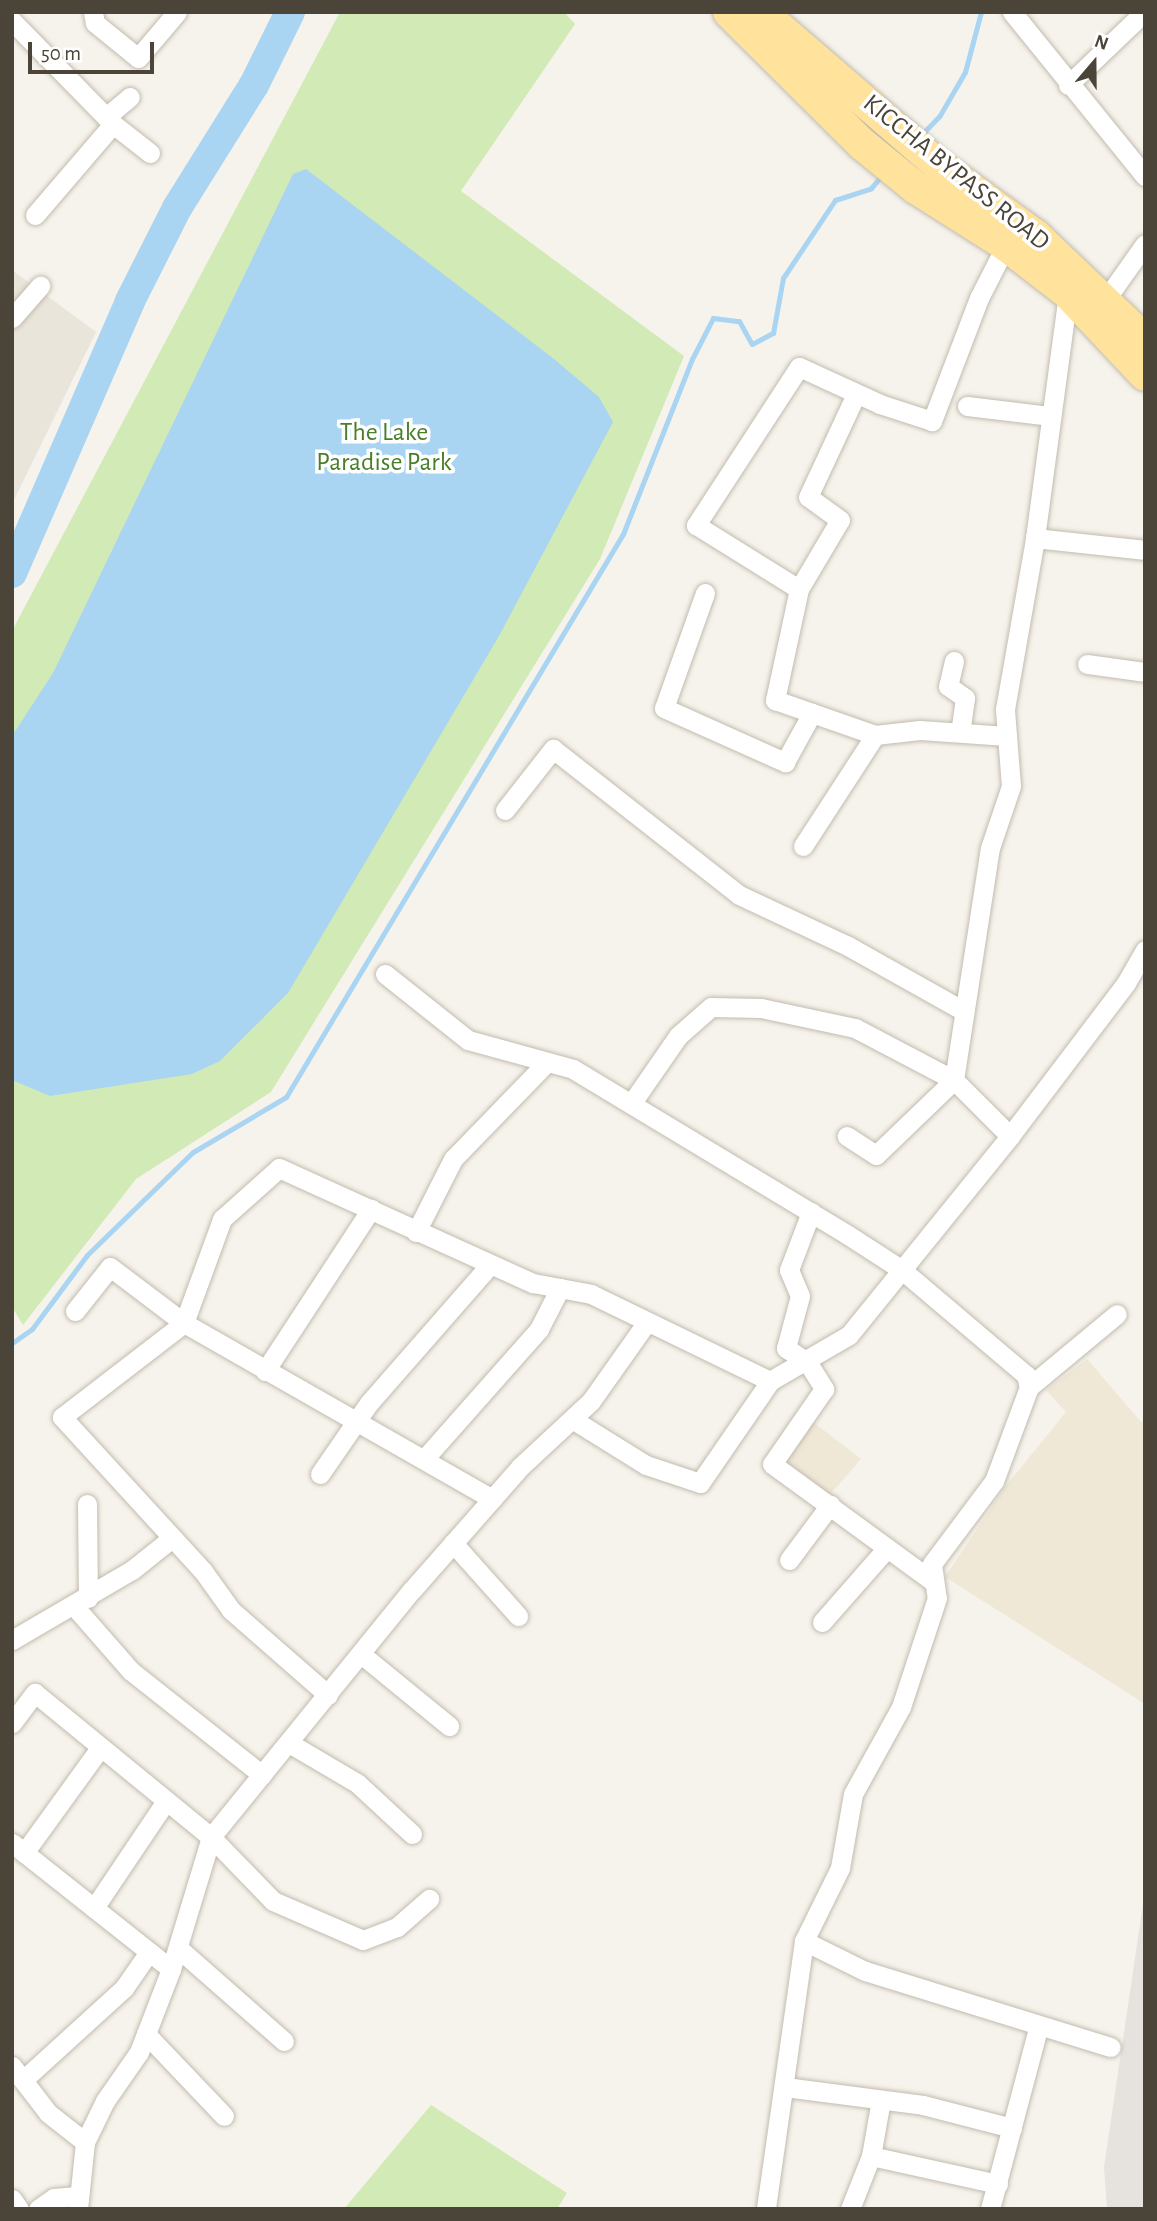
<!DOCTYPE html>
<style>
body{margin:0}
#map{position:relative;width:1157px;height:2221px;overflow:hidden;background:#f6f3ec;font-family:"Alegreya Sans",sans-serif}
div>[style]{position:absolute}
.residential>*{inset:0;background:#eae5da}
.industrial>*{inset:0;background:#e6e2dd}
.education>*{inset:0;background:#efe8d6}
.green>*{inset:0;background:#d2eab5}
.water>*{inset:0;background:#a9d4f2}
.stream>*{height:5px;margin:-2.5px;padding:0 2.5px;transform-origin:2.5px;border-radius:2.5px;background:#a9d4f2}
.river>*{height:30px;margin:-15px;padding:0 15px;transform-origin:15px;border-radius:15px;background:#a9d4f2}
.roads{filter:drop-shadow(0 0 2px #c2bbae) drop-shadow(0 0 2px #c2bbae)}
.street>*{height:19px;margin:-9.5px;padding:0 9.5px;transform-origin:9.5px;border-radius:9.5px;background:#fff}
.primary>*{height:32px;margin:-16px;padding:0 16px;transform-origin:16px;border-radius:16px;background:#ffe39c}
span{translate:-50% -50%;white-space:nowrap;text-align:center;line-height:1.15;-webkit-text-stroke:7px #fff;paint-order:stroke}
.street-label{font-size:26px;color:#4b4439}
.park-label{font-size:26px;color:#4a7f2a}
.frame{position:absolute;inset:0;border:14px solid #4b4439;pointer-events:none}
.north{position:absolute;left:1059px;top:28px;width:70px;height:70px;-webkit-text-stroke:5px #fff;paint-order:stroke;rotate:20deg;font-size:19px;font-weight:700;line-height:28px;text-align:center;color:#4b4439}
.north::after{content:'';display:block;margin:auto;width:24px;height:32px;background:#4b4439;clip-path:polygon(50% 0,100% 100%,50% 72%,0 100%)}
.scale{position:absolute;left:28px;top:42px;width:126px;height:32px;box-sizing:border-box;border:4px solid #4b4439;border-top:0;padding-left:9px;font-size:21px;line-height:24px;white-space:nowrap;color:#4b4439;-webkit-text-stroke:5px #fff;paint-order:stroke}
</style>
<div id="map">
<div class="residential">
<div style="clip-path:polygon(12px 270px,96px 332px,12px 504px)"></div>
</div>
<div class="industrial">
<div style="clip-path:polygon(1145px 1891px,1145px 2209px,1107px 2209px,1104px 2167px)"></div>
</div>
<div class="education">
<div style="clip-path:polygon(1087px 1359px,1141px 1422px,1145px 1420px,1145px 1704px,945px 1577px,1005px 1487px,1066px 1412px,1046px 1390px)"></div>
<div style="clip-path:polygon(808px 1418px,861px 1459px,827px 1498px,780px 1463px)"></div>
</div>
<div class="green">
<div style="clip-path:polygon(340px 12px,564px 12px,575px 24px,461px 191px,684px 356px,600px 559px,271px 1092px,136px 1179px,23px 1325px,12px 1307px,12px 631px)"></div>
<div style="clip-path:polygon(431px 2105px,567px 2193px,557px 2209px,344px 2209px)"></div>
</div>
<div class="water">
<div style="clip-path:polygon(306px 169px,554px 359px,599px 397px,613px 422px,499px 636px,288px 993px,220px 1061px,192px 1074px,50px 1096px,12px 1080px,12px 736px,53px 673px,293px 174px)"></div>
</div>
<div class="stream">
<div style="left:920px;top:136px;width:29px;rotate:-46deg"></div>
<div style="left:940px;top:115px;width:50px;rotate:-59.8deg"></div>
<div style="left:965px;top:72px;width:62px;rotate:-75.1deg"></div>
<div style="left:12px;top:1343px;width:24px;rotate:-35deg"></div>
<div style="left:32px;top:1329px;width:92px;rotate:-53.4deg"></div>
<div style="left:87px;top:1255px;width:148px;rotate:-44.2deg"></div>
<div style="left:193px;top:1152px;width:108px;rotate:-30.6deg"></div>
<div style="left:286px;top:1097px;width:656px;rotate:-59.1deg"></div>
<div style="left:623px;top:534px;width:188px;rotate:-68.5deg"></div>
<div style="left:692px;top:359px;width:46px;rotate:-62.9deg"></div>
<div style="left:713px;top:318px;width:26px;rotate:7deg"></div>
<div style="left:739px;top:321px;width:26px;rotate:61deg"></div>
<div style="left:752px;top:344px;width:24px;rotate:-28deg"></div>
<div style="left:773px;top:333px;width:56px;rotate:-79.7deg"></div>
<div style="left:783px;top:278px;width:94px;rotate:-56.3deg"></div>
<div style="left:835px;top:200px;width:38px;rotate:-18deg"></div>
<div style="left:871px;top:188px;width:20px;rotate:-49deg"></div>
</div>
<div class="river">
<div style="left:12px;top:573px;width:296px;rotate:-66.5deg"></div>
<div style="left:130px;top:301px;width:104px;rotate:-63.2deg"></div>
<div style="left:177px;top:208px;width:145px;rotate:-58deg"></div>
<div style="left:254px;top:85px;width:81px;rotate:-63.7deg"></div>
</div>
<div class="roads">
<div class="street">
<div style="left:93px;top:12px;width:11px;rotate:80deg"></div>
<div style="left:95px;top:23px;width:55px;rotate:39.1deg"></div>
<div style="left:138px;top:58px;width:60px;rotate:-49.7deg"></div>
<div style="left:1012px;top:12px;width:211px;rotate:51deg"></div>
<div style="left:12px;top:21px;width:144px;rotate:45.6deg"></div>
<div style="left:113px;top:124px;width:47px;rotate:38.1deg"></div>
<div style="left:1068px;top:85px;width:105px;rotate:-43.8deg"></div>
<div style="left:106px;top:117px;width:31px;rotate:-40deg"></div>
<div style="left:35px;top:215px;width:120px;rotate:-49.4deg"></div>
<div style="left:1006px;top:245px;width:59px;rotate:117deg"></div>
<div style="left:979px;top:298px;width:132px;rotate:110.9deg"></div>
<div style="left:932px;top:421px;width:55px;rotate:-161.9deg"></div>
<div style="left:880px;top:404px;width:89px;rotate:-155.4deg"></div>
<div style="left:799px;top:367px;width:189px;rotate:123.1deg"></div>
<div style="left:696px;top:525px;width:121px;rotate:31.9deg"></div>
<div style="left:799px;top:589px;width:114px;rotate:102.2deg"></div>
<div style="left:775px;top:700px;width:106px;rotate:19.3deg"></div>
<div style="left:875px;top:735px;width:45px;rotate:-6.3deg"></div>
<div style="left:920px;top:730px;width:87px;rotate:3.9deg"></div>
<div style="left:1106px;top:299px;width:67px;rotate:-54.7deg"></div>
<div style="left:12px;top:318px;width:43px;rotate:-48.8deg"></div>
<div style="left:967px;top:406px;width:85px;rotate:6.8deg"></div>
<div style="left:1035px;top:538px;width:111px;rotate:6.2deg"></div>
<div style="left:799px;top:589px;width:80px;rotate:-59.3deg"></div>
<div style="left:840px;top:520px;width:39px;rotate:-144deg"></div>
<div style="left:808px;top:497px;width:114px;rotate:-65deg"></div>
<div style="left:705px;top:593px;width:122px;rotate:109.6deg"></div>
<div style="left:664px;top:708px;width:133px;rotate:24.1deg"></div>
<div style="left:785px;top:762px;width:56px;rotate:-61.1deg"></div>
<div style="left:954px;top:661px;width:26px;rotate:103deg"></div>
<div style="left:948px;top:686px;width:21px;rotate:35deg"></div>
<div style="left:965px;top:698px;width:34px;rotate:98deg"></div>
<div style="left:1087px;top:664px;width:59px;rotate:7.9deg"></div>
<div style="left:505px;top:810px;width:78px;rotate:-51.8deg"></div>
<div style="left:553px;top:749px;width:236px;rotate:38.1deg"></div>
<div style="left:739px;top:895px;width:120px;rotate:25.1deg"></div>
<div style="left:848px;top:946px;width:133px;rotate:29.3deg"></div>
<div style="left:803px;top:846px;width:132px;rotate:-57deg"></div>
<div style="left:385px;top:974px;width:106px;rotate:38.5deg"></div>
<div style="left:468px;top:1040px;width:109px;rotate:15.4deg"></div>
<div style="left:573px;top:1069px;width:321px;rotate:31.1deg"></div>
<div style="left:848px;top:1235px;width:64px;rotate:32.9deg"></div>
<div style="left:902px;top:1270px;width:162px;rotate:40.3deg"></div>
<div style="left:1026px;top:1375px;width:12px;rotate:76deg"></div>
<div style="left:1029px;top:1387px;width:100px;rotate:110.4deg"></div>
<div style="left:994px;top:1481px;width:104px;rotate:126.8deg"></div>
<div style="left:932px;top:1564px;width:34px;rotate:82deg"></div>
<div style="left:937px;top:1598px;width:115px;rotate:108.3deg"></div>
<div style="left:901px;top:1707px;width:99px;rotate:118.9deg"></div>
<div style="left:853px;top:1794px;width:75px;rotate:100deg"></div>
<div style="left:840px;top:1868px;width:81px;rotate:116.3deg"></div>
<div style="left:804px;top:1941px;width:271px;rotate:98.1deg"></div>
<div style="left:631px;top:1104px;width:83px;rotate:-55.3deg"></div>
<div style="left:678px;top:1036px;width:44px;rotate:-41.3deg"></div>
<div style="left:711px;top:1007px;width:50px;rotate:1.1deg"></div>
<div style="left:761px;top:1008px;width:96px;rotate:12deg"></div>
<div style="left:855px;top:1028px;width:112px;rotate:27.7deg"></div>
<div style="left:954px;top:1080px;width:108px;rotate:136.1deg"></div>
<div style="left:876px;top:1155px;width:35px;rotate:-147deg"></div>
<div style="left:1010px;top:1136px;width:79px;rotate:-135deg"></div>
<div style="left:954px;top:1080px;width:235px;rotate:-81.2deg"></div>
<div style="left:990px;top:848px;width:65px;rotate:-71.3deg"></div>
<div style="left:1011px;top:786px;width:77px;rotate:-94.5deg"></div>
<div style="left:1005px;top:709px;width:174px;rotate:-80deg"></div>
<div style="left:1035px;top:538px;width:247px;rotate:-82.3deg"></div>
<div style="left:811px;top:1212px;width:62px;rotate:110.8deg"></div>
<div style="left:789px;top:1270px;width:28px;rotate:67deg"></div>
<div style="left:800px;top:1296px;width:54px;rotate:105.1deg"></div>
<div style="left:786px;top:1348px;width:27px;rotate:34deg"></div>
<div style="left:808px;top:1363px;width:31px;rotate:58deg"></div>
<div style="left:824px;top:1389px;width:91px;rotate:124.7deg"></div>
<div style="left:772px;top:1464px;width:200px;rotate:36.1deg"></div>
<div style="left:416px;top:1232px;width:82px;rotate:-63.1deg"></div>
<div style="left:453px;top:1159px;width:135px;rotate:-45.9deg"></div>
<div style="left:75px;top:1311px;width:56px;rotate:-51.5deg"></div>
<div style="left:110px;top:1267px;width:93px;rotate:37.1deg"></div>
<div style="left:184px;top:1323px;width:355px;rotate:29.7deg"></div>
<div style="left:265px;top:1371px;width:194px;rotate:-56.8deg"></div>
<div style="left:1029px;top:1387px;width:114px;rotate:-39.7deg"></div>
<div style="left:572px;top:1419px;width:87px;rotate:31.9deg"></div>
<div style="left:646px;top:1465px;width:57px;rotate:18.4deg"></div>
<div style="left:700px;top:1483px;width:124px;rotate:-55.5deg"></div>
<div style="left:425px;top:1458px;width:172px;rotate:-48.5deg"></div>
<div style="left:539px;top:1329px;width:46px;rotate:-62.9deg"></div>
<div style="left:320px;top:1474px;width:86px;rotate:-55.4deg"></div>
<div style="left:369px;top:1403px;width:184px;rotate:-48.8deg"></div>
<div style="left:87px;top:1504px;width:94px;rotate:89.4deg"></div>
<div style="left:453px;top:1543px;width:98px;rotate:48.3deg"></div>
<div style="left:789px;top:1560px;width:69px;rotate:-53.3deg"></div>
<div style="left:74px;top:1606px;width:86px;rotate:48.8deg"></div>
<div style="left:131px;top:1671px;width:167px;rotate:38.4deg"></div>
<div style="left:822px;top:1622px;width:98px;rotate:-48.7deg"></div>
<div style="left:12px;top:1640px;width:139px;rotate:-30.3deg"></div>
<div style="left:132px;top:1570px;width:51px;rotate:-38.7deg"></div>
<div style="left:361px;top:1654px;width:114px;rotate:39.3deg"></div>
<div style="left:328px;top:1695px;width:129px;rotate:-138.8deg"></div>
<div style="left:231px;top:1610px;width:48px;rotate:-125.7deg"></div>
<div style="left:203px;top:1571px;width:209px;rotate:-132.5deg"></div>
<div style="left:62px;top:1417px;width:154px;rotate:-37.6deg"></div>
<div style="left:184px;top:1323px;width:111px;rotate:-69.9deg"></div>
<div style="left:222px;top:1219px;width:76px;rotate:-41.8deg"></div>
<div style="left:279px;top:1168px;width:279px;rotate:24.4deg"></div>
<div style="left:533px;top:1283px;width:59px;rotate:10.7deg"></div>
<div style="left:591px;top:1294px;width:199px;rotate:25.9deg"></div>
<div style="left:770px;top:1381px;width:91px;rotate:-30.2deg"></div>
<div style="left:849px;top:1335px;width:256px;rotate:-51deg"></div>
<div style="left:1010px;top:1136px;width:192px;rotate:-52.8deg"></div>
<div style="left:1126px;top:983px;width:38px;rotate:-60deg"></div>
<div style="left:12px;top:1723px;width:38px;rotate:-53deg"></div>
<div style="left:35px;top:1693px;width:227px;rotate:39.3deg"></div>
<div style="left:211px;top:1837px;width:89px;rotate:45.9deg"></div>
<div style="left:273px;top:1901px;width:98px;rotate:23.4deg"></div>
<div style="left:363px;top:1940px;width:36px;rotate:-21deg"></div>
<div style="left:397px;top:1927px;width:43px;rotate:-41.2deg"></div>
<div style="left:289px;top:1743px;width:79px;rotate:30.5deg"></div>
<div style="left:357px;top:1783px;width:75px;rotate:42.8deg"></div>
<div style="left:12px;top:1843px;width:203px;rotate:38.4deg"></div>
<div style="left:24px;top:1853px;width:130px;rotate:-54.1deg"></div>
<div style="left:94px;top:1908px;width:129px;rotate:-56.1deg"></div>
<div style="left:804px;top:1941px;width:68px;rotate:26.2deg"></div>
<div style="left:865px;top:1971px;width:257px;rotate:17.2deg"></div>
<div style="left:178px;top:1948px;width:141px;rotate:41.3deg"></div>
<div style="left:146px;top:2034px;width:113px;rotate:46.4deg"></div>
<div style="left:12px;top:2066px;width:59px;rotate:52.5deg"></div>
<div style="left:48px;top:2113px;width:47px;rotate:38.1deg"></div>
<div style="left:23px;top:2080px;width:137px;rotate:-42.3deg"></div>
<div style="left:124px;top:1988px;width:44px;rotate:-55.2deg"></div>
<div style="left:785px;top:2087px;width:139px;rotate:7.4deg"></div>
<div style="left:923px;top:2105px;width:92px;rotate:14.5deg"></div>
<div style="left:871px;top:2156px;width:130px;rotate:12.4deg"></div>
<div style="left:12px;top:2199px;width:12px;rotate:55deg"></div>
<div style="left:38px;top:2209px;width:19px;rotate:-35deg"></div>
<div style="left:54px;top:2198px;width:25px;rotate:-5deg"></div>
<div style="left:78px;top:2209px;width:67px;rotate:-84deg"></div>
<div style="left:85px;top:2142px;width:46px;rotate:-64deg"></div>
<div style="left:105px;top:2101px;width:60px;rotate:-55.2deg"></div>
<div style="left:139px;top:2052px;width:89px;rotate:-68.9deg"></div>
<div style="left:171px;top:1969px;width:138px;rotate:-73.1deg"></div>
<div style="left:211px;top:1837px;width:318px;rotate:-50.9deg"></div>
<div style="left:412px;top:1590px;width:164px;rotate:-48.7deg"></div>
<div style="left:520px;top:1467px;width:97px;rotate:-42.9deg"></div>
<div style="left:591px;top:1401px;width:97px;rotate:-54.7deg"></div>
<div style="left:850px;top:2209px;width:57px;rotate:-68.4deg"></div>
<div style="left:871px;top:2156px;width:57px;rotate:-79.9deg"></div>
<div style="left:990px;top:2209px;width:187px;rotate:-75.1deg"></div>
</div>
<div class="primary">
<div style="left:729px;top:12px;width:187px;rotate:44.8deg"></div>
<div style="left:862px;top:144px;width:70px;rotate:39.2deg"></div>
<div style="left:916px;top:188px;width:107px;rotate:32.3deg"></div>
<div style="left:1006px;top:245px;width:78px;rotate:37.7deg"></div>
<div style="left:1068px;top:293px;width:112px;rotate:46.8deg"></div>
<div style="left:761px;top:12px;width:233px;rotate:40.8deg"></div>
<div style="left:937px;top:164px;width:122px;rotate:36deg"></div>
<div style="left:1036px;top:236px;width:151px;rotate:43.7deg"></div>
</div>
</div>
<div class="street-label">
<span style="left:956px;top:173px;rotate:39deg">KICCHA BYPASS ROAD</span>
</div>
<div class="park-label">
<span style="left:384px;top:448px">The Lake<br>Paradise Park</span>
</div>
<div class="frame"></div>
<div class="north">N</div>
<div class="scale">50 m</div>
</div>
